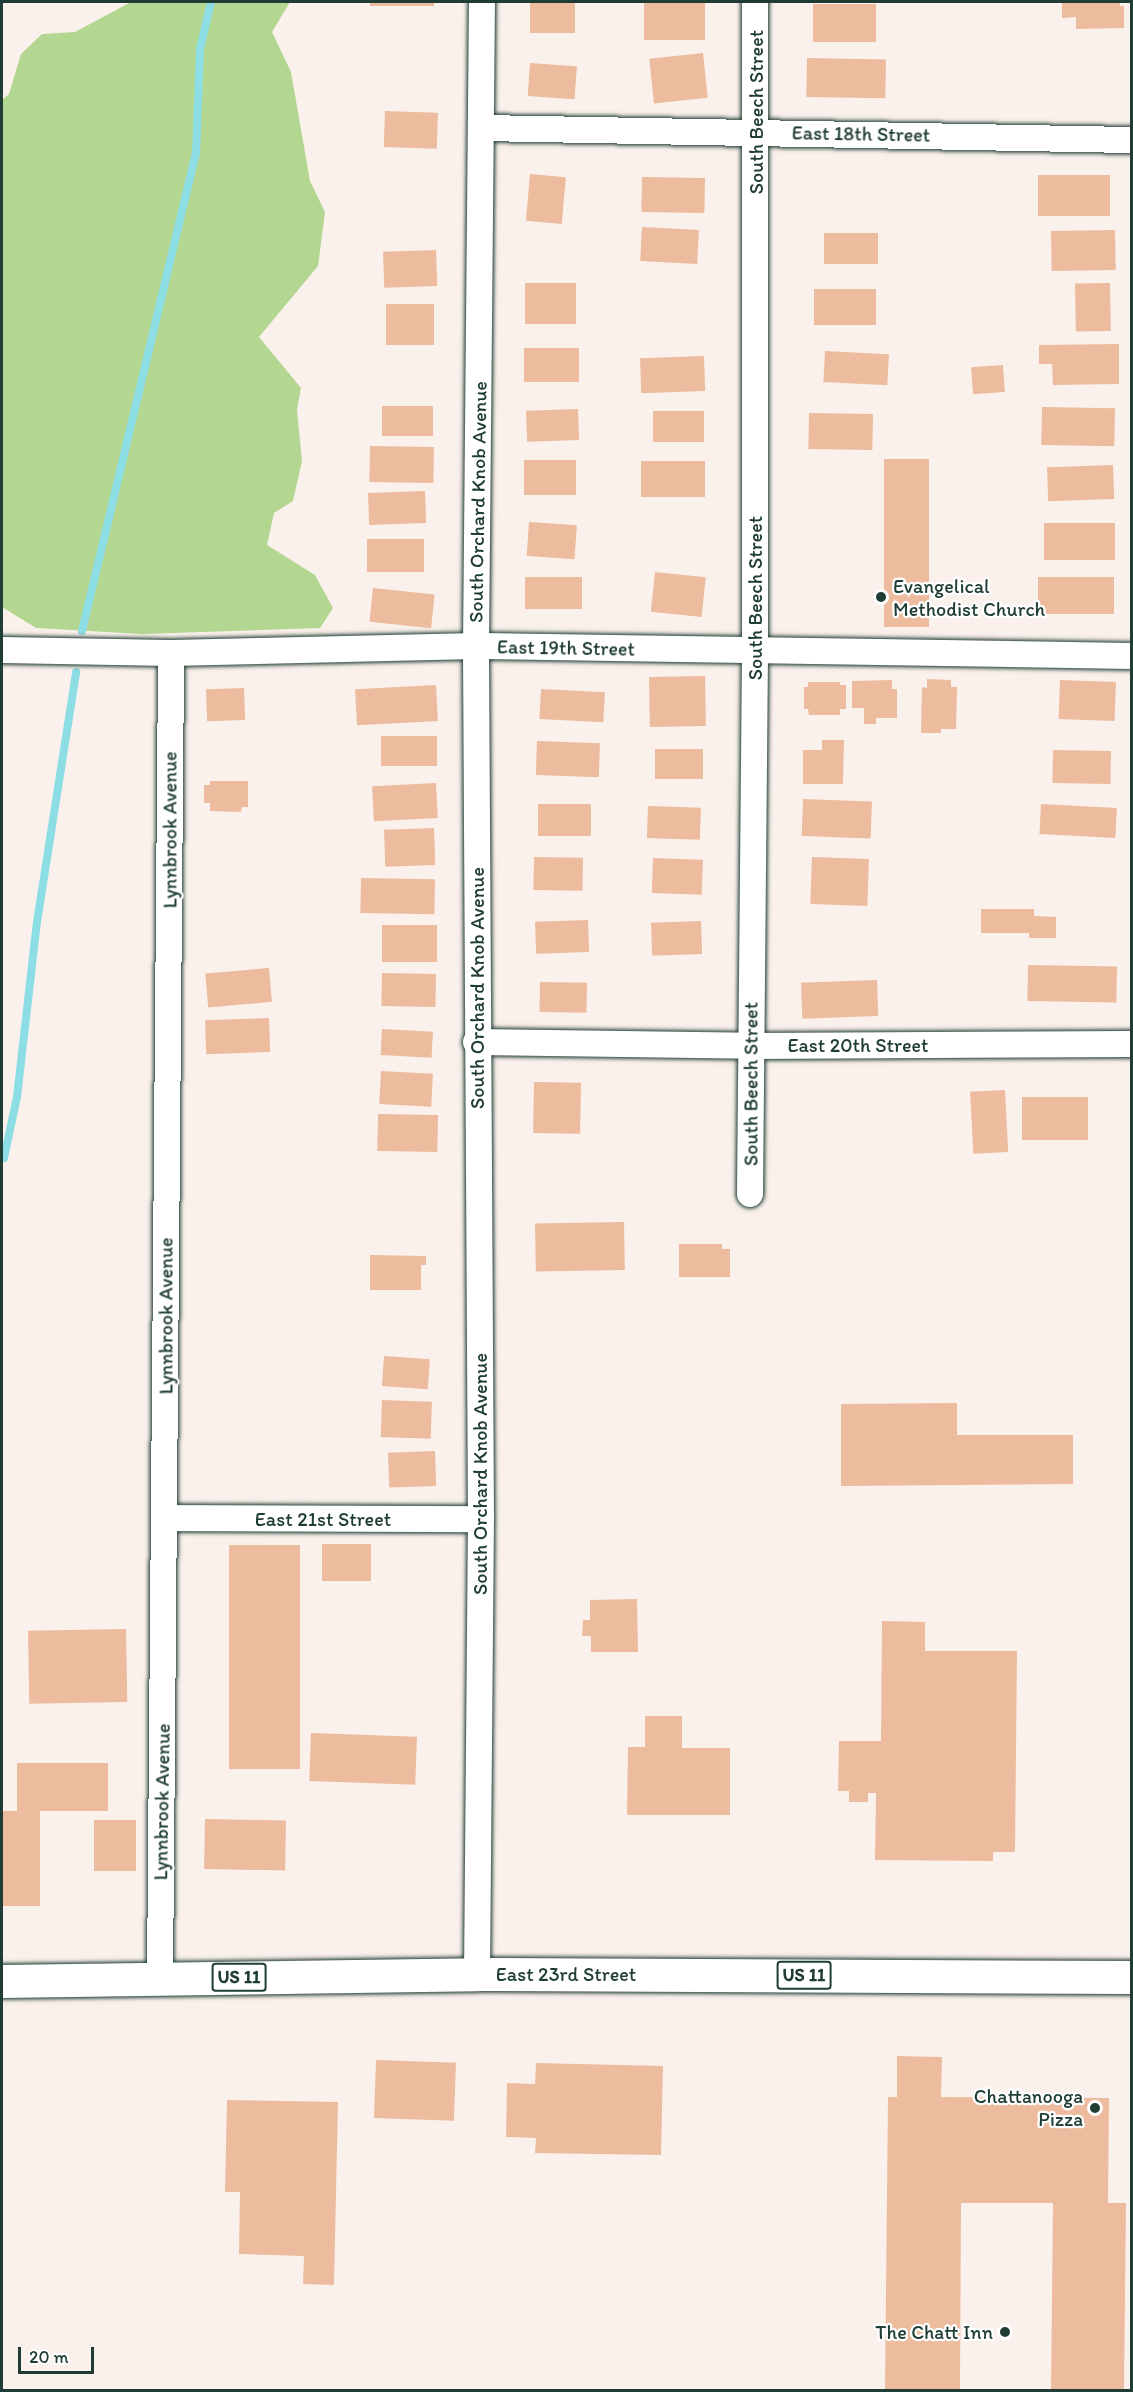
<!DOCTYPE html>
<style>
body{margin:0}
#map{position:relative;width:1133px;height:2392px;overflow:hidden;background:#fbf1ec;font-family:Itim,sans-serif}
div>[style]{position:absolute}
.green>*{inset:0;background:#b3d690}
.stream>*{height:8px;margin:-4px;padding:0 4px;transform-origin:4px;border-radius:4px;background:#8ddee4}
.building>*{inset:0;background:#edbb9e;transform-origin:0 0}
.roads{filter:drop-shadow(0 0 2px #1f3d34) drop-shadow(0 0 2px #1f3d34)}
.street>*{height:26px;margin:-13px;padding:0 13px;transform-origin:13px;border-radius:13px;background:#fff}
.primary>*{height:33px;margin:-16.5px;padding:0 16.5px;transform-origin:16.5px;border-radius:16.5px;background:#fff}
.dots>*{width:16px;height:16px;translate:-50% -50%;box-sizing:border-box;border:3px solid #fff;border-radius:50%}
span{translate:-50% -50%;white-space:nowrap;text-align:center;line-height:1.15;-webkit-text-stroke:4.5px #fff;paint-order:stroke}
.shield-label span{padding:2px 4px;background:#fff;border:2px solid;border-radius:4px;-webkit-text-stroke-width:0}
.shield-label{font-size:18px;color:#1f3d34;font-weight:700}
.street-label{font-size:20px;color:#1f3d34}
.poi-label{font-size:20px;color:#1f3d34}
.left{translate:0 -50%;text-align:left}
.right{translate:-100% -50%;text-align:right}
.frame{position:absolute;inset:0;border:3px solid #1f3d34;pointer-events:none}
.scale{position:absolute;left:18px;top:2347px;width:76px;height:27px;box-sizing:border-box;border:3px solid #1f3d34;border-top:0;padding-left:8px;font-size:18px;line-height:21px;white-space:nowrap;color:#1f3d34;-webkit-text-stroke:4px #fff;paint-order:stroke}
</style>
<div id="map">
<div class="green">
<div style="clip-path:polygon(131px 2px,290px 2px,272px 32px,291px 72px,310px 181px,325px 212px,318px 266px,259px 337px,301px 388px,297px 410px,302px 461px,293px 501px,274px 513px,267px 545px,315px 575px,333px 608px,320px 628px,142px 634px,36px 628px,2px 607px,2px 100px,9px 94px,21px 54px,42px 34px,75px 32px)"></div>
</div>
<div class="stream">
<div style="left:82px;top:631px;width:490px;rotate:-76.6deg"></div>
<div style="left:196px;top:154px;width:105px;rotate:-87.8deg"></div>
<div style="left:200px;top:49px;width:48px;rotate:-76.8deg"></div>
<div style="left:4px;top:1158px;width:62px;rotate:-78deg"></div>
<div style="left:17px;top:1097px;width:176px;rotate:-83.5deg"></div>
<div style="left:37px;top:922px;width:253px;rotate:-81.1deg"></div>
</div>
<div class="building">
<div style="left:370px;top:2px;width:64px;height:4px"></div>
<div style="left:530px;top:2px;width:45px;height:31px"></div>
<div style="left:644px;top:2px;width:61px;height:38px"></div>
<div style="clip-path:polygon(1062px 2px,1120px 2px,1120px 6px,1124px 6px,1124px 28px,1076px 29px,1076px 17px,1062px 18px)"></div>
<div style="left:813px;top:4px;width:63px;height:38px"></div>
<div style="left:703px;top:53px;width:45px;height:54px;rotate:84deg"></div>
<div style="left:807px;top:58px;width:79px;height:39px;rotate:1deg"></div>
<div style="left:530px;top:63px;width:47px;height:33px;rotate:4deg"></div>
<div style="left:385px;top:111px;width:53px;height:36px;rotate:2deg"></div>
<div style="left:530px;top:174px;width:36px;height:47px;rotate:5deg"></div>
<div style="left:1110px;top:175px;width:41px;height:72px;rotate:90deg"></div>
<div style="left:642px;top:177px;width:63px;height:35px;rotate:1deg"></div>
<div style="left:642px;top:227px;width:57px;height:34px;rotate:3deg"></div>
<div style="left:1115px;top:230px;width:40px;height:64px;rotate:89deg"></div>
<div style="left:824px;top:233px;width:54px;height:31px"></div>
<div style="left:436px;top:250px;width:36px;height:53px;rotate:88deg"></div>
<div style="left:525px;top:283px;width:51px;height:41px"></div>
<div style="left:1110px;top:283px;width:48px;height:35px;rotate:89deg"></div>
<div style="left:814px;top:289px;width:62px;height:36px"></div>
<div style="left:386px;top:304px;width:48px;height:41px"></div>
<div style="clip-path:polygon(1119px 344px,1119px 384px,1053px 385px,1052px 364px,1039px 364px,1039px 345px)"></div>
<div style="left:579px;top:348px;width:34px;height:55px;rotate:90deg"></div>
<div style="left:825px;top:351px;width:64px;height:31px;rotate:3deg"></div>
<div style="left:704px;top:356px;width:35px;height:64px;rotate:88deg"></div>
<div style="left:1003px;top:365px;width:27px;height:32px;rotate:86deg"></div>
<div style="left:382px;top:406px;width:51px;height:30px"></div>
<div style="left:1042px;top:407px;width:73px;height:38px;rotate:1deg"></div>
<div style="left:578px;top:409px;width:31px;height:52px;rotate:88deg"></div>
<div style="left:653px;top:411px;width:51px;height:31px"></div>
<div style="left:809px;top:413px;width:64px;height:36px;rotate:1deg"></div>
<div style="left:370px;top:446px;width:64px;height:36px;rotate:1deg"></div>
<div style="left:929px;top:459px;width:168px;height:45px;rotate:90deg"></div>
<div style="left:576px;top:460px;width:35px;height:52px;rotate:90deg"></div>
<div style="left:641px;top:461px;width:64px;height:36px"></div>
<div style="left:1113px;top:465px;width:34px;height:66px;rotate:88deg"></div>
<div style="left:425px;top:491px;width:32px;height:57px;rotate:88deg"></div>
<div style="left:529px;top:522px;width:48px;height:34px;rotate:4deg"></div>
<div style="left:1115px;top:523px;width:37px;height:71px;rotate:90deg"></div>
<div style="left:367px;top:539px;width:57px;height:33px"></div>
<div style="left:655px;top:572px;width:51px;height:40px;rotate:6deg"></div>
<div style="left:525px;top:577px;width:57px;height:32px"></div>
<div style="left:1038px;top:577px;width:76px;height:37px"></div>
<div style="left:373px;top:588px;width:62px;height:34px;rotate:6deg"></div>
<div style="left:705px;top:676px;width:50px;height:56px;rotate:89deg"></div>
<div style="clip-path:polygon(927px 679px,951px 680px,951px 687px,957px 687px,956px 729px,941px 729px,941px 733px,921px 733px,922px 687px,927px 688px)"></div>
<div style="clip-path:polygon(892px 680px,892px 689px,897px 689px,897px 718px,876px 718px,876px 724px,864px 724px,864px 708px,852px 708px,852px 681px)"></div>
<div style="left:1060px;top:680px;width:56px;height:39px;rotate:2deg"></div>
<div style="clip-path:polygon(808px 682px,840px 682px,840px 685px,846px 685px,846px 709px,840px 709px,840px 715px,809px 715px,808px 709px,804px 709px,804px 687px,808px 687px)"></div>
<div style="left:436px;top:685px;width:36px;height:81px;rotate:87deg"></div>
<div style="left:244px;top:688px;width:32px;height:38px;rotate:88deg"></div>
<div style="left:541px;top:689px;width:64px;height:30px;rotate:3deg"></div>
<div style="left:381px;top:736px;width:56px;height:30px"></div>
<div style="clip-path:polygon(822px 740px,844px 740px,843px 784px,803px 784px,803px 750px,822px 750px)"></div>
<div style="left:537px;top:741px;width:63px;height:34px;rotate:2deg"></div>
<div style="left:655px;top:749px;width:48px;height:30px"></div>
<div style="left:1053px;top:750px;width:58px;height:33px;rotate:1deg"></div>
<div style="clip-path:polygon(210px 781px,248px 781px,248px 807px,242px 807px,241px 812px,210px 811px,210px 803px,204px 803px,204px 785px,210px 785px)"></div>
<div style="left:436px;top:783px;width:35px;height:64px;rotate:87deg"></div>
<div style="left:803px;top:799px;width:69px;height:37px;rotate:2deg"></div>
<div style="left:538px;top:804px;width:53px;height:32px"></div>
<div style="left:1041px;top:804px;width:76px;height:30px;rotate:3deg"></div>
<div style="left:648px;top:806px;width:53px;height:32px;rotate:2deg"></div>
<div style="left:434px;top:828px;width:37px;height:50px;rotate:88deg"></div>
<div style="left:534px;top:857px;width:49px;height:33px;rotate:1deg"></div>
<div style="left:812px;top:857px;width:57px;height:47px;rotate:2deg"></div>
<div style="left:653px;top:858px;width:50px;height:35px;rotate:2deg"></div>
<div style="left:361px;top:878px;width:74px;height:35px;rotate:1deg"></div>
<div style="clip-path:polygon(981px 909px,1034px 909px,1034px 916px,1056px 917px,1056px 938px,1029px 938px,1029px 933px,981px 933px)"></div>
<div style="left:588px;top:920px;width:32px;height:53px;rotate:88deg"></div>
<div style="left:701px;top:921px;width:33px;height:50px;rotate:88deg"></div>
<div style="left:382px;top:925px;width:55px;height:37px"></div>
<div style="left:1028px;top:965px;width:89px;height:36px;rotate:1deg"></div>
<div style="left:269px;top:968px;width:34px;height:64px;rotate:85deg"></div>
<div style="left:382px;top:973px;width:54px;height:33px;rotate:1deg"></div>
<div style="left:877px;top:980px;width:36px;height:76px;rotate:88deg"></div>
<div style="left:540px;top:982px;width:47px;height:30px;rotate:1deg"></div>
<div style="left:269px;top:1018px;width:34px;height:64px;rotate:88deg"></div>
<div style="left:382px;top:1029px;width:51px;height:26px;rotate:3deg"></div>
<div style="left:381px;top:1071px;width:52px;height:33px;rotate:3deg"></div>
<div style="left:534px;top:1082px;width:47px;height:51px;rotate:1deg"></div>
<div style="left:1005px;top:1090px;width:62px;height:35px;rotate:87deg"></div>
<div style="left:1022px;top:1097px;width:66px;height:43px"></div>
<div style="left:378px;top:1114px;width:60px;height:37px;rotate:1deg"></div>
<div style="left:624px;top:1222px;width:48px;height:89px;rotate:89deg"></div>
<div style="clip-path:polygon(679px 1244px,722px 1244px,722px 1249px,730px 1249px,730px 1277px,679px 1277px)"></div>
<div style="clip-path:polygon(370px 1255px,426px 1256px,426px 1265px,421px 1265px,421px 1290px,370px 1290px)"></div>
<div style="left:384px;top:1356px;width:46px;height:30px;rotate:4deg"></div>
<div style="left:382px;top:1400px;width:50px;height:37px;rotate:2deg"></div>
<div style="clip-path:polygon(957px 1403px,957px 1435px,1073px 1435px,1073px 1484px,841px 1486px,841px 1404px)"></div>
<div style="left:435px;top:1451px;width:35px;height:47px;rotate:88deg"></div>
<div style="left:371px;top:1544px;width:37px;height:49px;rotate:90deg"></div>
<div style="left:300px;top:1545px;width:224px;height:71px;rotate:90deg"></div>
<div style="clip-path:polygon(637px 1599px,638px 1652px,591px 1652px,591px 1636px,582px 1636px,583px 1620px,590px 1620px,590px 1600px)"></div>
<div style="clip-path:polygon(882px 1621px,925px 1622px,925px 1651px,1017px 1651px,1015px 1852px,993px 1852px,993px 1861px,875px 1860px,876px 1793px,868px 1793px,868px 1802px,849px 1802px,849px 1791px,838px 1791px,839px 1741px,881px 1741px)"></div>
<div style="left:126px;top:1629px;width:73px;height:98px;rotate:89deg"></div>
<div style="clip-path:polygon(645px 1716px,682px 1716px,682px 1748px,730px 1748px,730px 1815px,627px 1815px,628px 1747px,645px 1747px)"></div>
<div style="left:311px;top:1733px;width:106px;height:48px;rotate:2deg"></div>
<div style="clip-path:polygon(17px 1763px,108px 1763px,108px 1811px,40px 1811px,40px 1906px,2px 1906px,2px 1811px,17px 1811px)"></div>
<div style="left:205px;top:1819px;width:81px;height:50px;rotate:1deg"></div>
<div style="left:94px;top:1820px;width:42px;height:51px"></div>
<div style="clip-path:polygon(897px 2056px,942px 2057px,941px 2097px,1109px 2098px,1108px 2203px,1126px 2203px,1124px 2390px,1051px 2390px,1053px 2203px,961px 2203px,960px 2390px,885px 2390px,888px 2097px,897px 2097px)"></div>
<div style="left:376px;top:2060px;width:80px;height:58px;rotate:2deg"></div>
<div style="clip-path:polygon(536px 2063px,663px 2066px,661px 2155px,535px 2153px,536px 2138px,506px 2137px,507px 2083px,535px 2084px)"></div>
<div style="clip-path:polygon(227px 2100px,338px 2102px,334px 2285px,303px 2284px,304px 2256px,239px 2254px,240px 2192px,225px 2192px)"></div>
</div>
<div class="roads">
<div class="street">
<div style="left:482px;top:128px;width:650px;rotate:1.06deg"></div>
<div style="left:2px;top:650px;width:169px;rotate:1deg"></div>
<div style="left:171px;top:653px;width:305px;rotate:-1.3deg"></div>
<div style="left:476px;top:646px;width:656px;rotate:0.87deg"></div>
<div style="left:476px;top:1042px;width:275px;rotate:0.8deg"></div>
<div style="left:751px;top:1046px;width:381px;rotate:-0.3deg"></div>
<div style="left:750px;top:1194px;width:542px;rotate:-89.47deg"></div>
<div style="left:755px;top:652px;width:650px;rotate:-90deg"></div>
<div style="left:164px;top:1518px;width:317px;rotate:0.2deg"></div>
<div style="left:477px;top:1974px;width:455px;rotate:-89.5deg"></div>
<div style="left:481px;top:1519px;width:873px;rotate:-90.33deg"></div>
<div style="left:476px;top:646px;width:644px;rotate:-89.47deg"></div>
<div style="left:160px;top:1979px;width:1326px;rotate:-89.52deg"></div>
</div>
<div class="primary">
<div style="left:2px;top:1981px;width:475px;rotate:-0.8deg"></div>
<div style="left:477px;top:1974px;width:655px;rotate:0.26deg"></div>
</div>
</div>
<div class="dots">
<div style="left:881px;top:597px;background:#1f3d34"></div>
<div style="left:1095px;top:2108px;background:#1f3d34"></div>
<div style="left:1005px;top:2332px;background:#1f3d34"></div>
</div>
<div class="shield-label">
<span style="left:804px;top:1975px">US 11</span>
<span style="left:239px;top:1977px">US 11</span>
</div>
<div class="street-label">
<span style="left:756px;top:112px;rotate:-90deg">South Beech Street</span>
<span style="left:861px;top:134px;rotate:1deg">East 18th Street</span>
<span style="left:478px;top:502px;rotate:-89deg">South Orchard Knob Avenue</span>
<span style="left:755px;top:598px;rotate:-90deg">South Beech Street</span>
<span style="left:566px;top:648px;rotate:1deg">East 19th Street</span>
<span style="left:170px;top:830px;rotate:-90deg">Lynnbrook Avenue</span>
<span style="left:477px;top:988px;rotate:-90deg">South Orchard Knob Avenue</span>
<span style="left:858px;top:1045px">East 20th Street</span>
<span style="left:751px;top:1084px;rotate:-90deg">South Beech Street</span>
<span style="left:166px;top:1316px;rotate:-90deg">Lynnbrook Avenue</span>
<span style="left:480px;top:1474px;rotate:-90deg">South Orchard Knob Avenue</span>
<span style="left:323px;top:1519px">East 21st Street</span>
<span style="left:162px;top:1802px;rotate:-89deg">Lynnbrook Avenue</span>
<span style="left:566px;top:1974px">East 23rd Street</span>
</div>
<div class="poi-label">
<span class="left" style="left:893px;top:598px">Evangelical<br>Methodist Church</span>
<span class="right" style="left:1083px;top:2108px">Chattanooga<br>Pizza</span>
<span class="right" style="left:993px;top:2332px">The Chatt Inn</span>
</div>
<div class="frame"></div>
<div class="scale">20 m</div>
</div>
